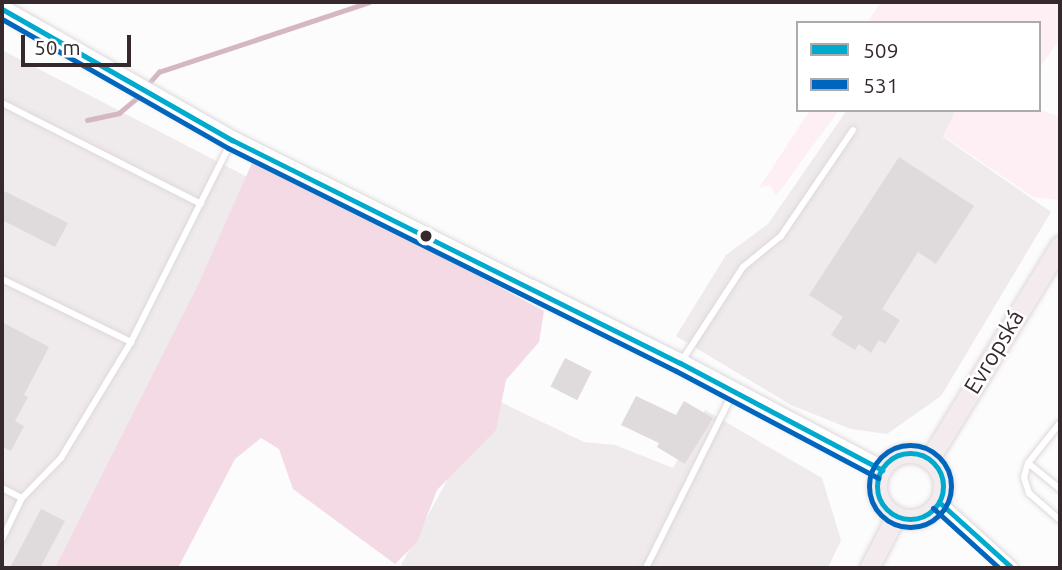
<!DOCTYPE html>
<meta charset="utf-8">
<style>
body{margin:0}
#map{position:relative;width:1062px;height:570px;overflow:hidden;background:#fcfcfc;font-family:Ubuntu,sans-serif}
div>[style]{position:absolute}
.built>*{inset:0;background:#efeaec}
.green>*{inset:0;background:#fdeff4}
.forest>*{inset:0;background:#f3dae4}
.stream>*{height:4.5px;margin:-2.25px;padding:0 2.25px;transform-origin:2.25px;border-radius:2.25px;background:#d5b7c3}
.building>*{inset:0;background:#dfdadc;transform-origin:0 0}
.roads{filter:drop-shadow(0 0 2px #ded8da) drop-shadow(0 0 2px #ded8da)}
.service>*{height:6px;margin:-3px;padding:0 3px;transform-origin:3px;border-radius:3px;background:#fff}
.minor>*{height:12px;margin:-6px;padding:0 6px;transform-origin:6px;border-radius:6px;background:#fff}
.secondary>*{height:18px;margin:-9px;padding:0 9px;transform-origin:9px;border-radius:9px;background:#fff}
.primary>*{height:19px;margin:-9.5px;padding:0 9.5px;transform-origin:9.5px;border-radius:9.5px;background:#f3ebee}
.primary>.ring{margin:-9.5px;padding:0;box-sizing:content-box;background:none;border:19px solid #f3ebee;border-radius:50%}
.bus-1>*{height:5px;margin:-2.5px;padding:0 2.5px;transform-origin:2.5px;border-radius:2.5px;background:#00a9ce}
.bus-1>.ring{margin:-2.5px;padding:0;box-sizing:content-box;background:none;border:5px solid #00a9ce;border-radius:50%}
.bus-2>*{height:5px;margin:-2.5px;padding:0 2.5px;transform-origin:2.5px;border-radius:2.5px;background:#0065bd}
.bus-2>.ring{margin:-2.5px;padding:0;box-sizing:content-box;background:none;border:5px solid #0065bd;border-radius:50%}
.dots>*{width:19px;height:19px;translate:-50% -50%;box-sizing:border-box;border:4px solid #fff;border-radius:50%}
span{translate:-50% -50%;white-space:nowrap;text-align:center;line-height:1.15;-webkit-text-stroke:5px #fff;paint-order:stroke}
.street-label{font-size:23px;color:#35292e}
.frame{position:absolute;inset:0;border:4px solid #35292e;pointer-events:none}
.legend{position:absolute;left:796px;top:21px;width:245px;height:91px;box-sizing:border-box;background:#fff;border:2px solid #aea9ab;margin:0;padding:9px 12px;list-style:none;font-size:21px;color:#35292e}
.legend li{display:flex;align-items:center;gap:14px;height:35px}
.legend b{width:35px;border:2px solid #aea9ab}
.scale{position:absolute;left:21px;top:35px;width:110px;height:32px;box-sizing:border-box;border:4px solid #35292e;border-top:0;padding-left:9px;font-size:21px;line-height:24px;white-space:nowrap;color:#35292e;-webkit-text-stroke:5px #fff;paint-order:stroke}
</style>
<div id="map">
<div class="built">
<div style="clip-path:polygon(2px 50px,255px 181px,65px 568px,2px 568px)"></div>
<div style="clip-path:polygon(847px 110px,956px 110px,943px 137px,1051px 212px,941px 396px,887px 434px,851px 429px,791px 405px,676px 336px,726px 255px,768px 224px)"></div>
<div style="clip-path:polygon(492px 398px,584px 442px,615px 445px,673px 468px,705px 410px,822px 478px,841px 540px,828px 568px,407px 568px,401px 565px)"></div>
</div>
<div class="green">
<div style="clip-path:polygon(881px 2px,1060px 2px,1060px 39px,1039px 68px,1039px 23px,867px 23px)"></div>
<div style="clip-path:polygon(1039px 109px,1060px 117px,1059px 200px,1033px 197px,943px 136px,956px 110px)"></div>
<div style="clip-path:polygon(810px 110px,839px 110px,776px 196px,770px 185px,759px 188px)"></div>
</div>
<div class="forest">
<div style="clip-path:polygon(255px 156px,544px 311px,539px 342px,506px 380px,496px 430px,437px 490px,417px 542px,395px 564px,293px 489px,279px 449px,261px 438px,235px 459px,178px 568px,55px 568px,199px 283px)"></div>
</div>
<div class="stream">
<div style="left:149px;top:83px;width:15px;rotate:-48deg"></div>
<div style="left:159px;top:72px;width:221px;rotate:-18.4deg"></div>
<div style="left:87px;top:120px;width:33px;rotate:-12deg"></div>
<div style="left:119px;top:113px;width:23px;rotate:-40deg"></div>
</div>
<div class="building">
<div style="clip-path:polygon(899px 157px,974px 206px,936px 264px,918px 252px,882px 309px,900px 320px,885px 344px,879px 340px,871px 353px,859px 344px,855px 350px,831px 335px,843px 317px,809px 295px)"></div>
<div style="clip-path:polygon(2px 190px,68px 223px,55px 247px,2px 220px)"></div>
<div style="clip-path:polygon(2px 322px,49px 347px,24px 395px,28px 397px,15px 421px,24px 426px,11px 451px,2px 447px)"></div>
<div style="left:565px;top:358px;width:30px;height:32px;rotate:27deg"></div>
<div style="clip-path:polygon(636px 396px,676px 415px,684px 401px,713px 418px,685px 464px,657px 447px,659px 443px,621px 425px)"></div>
<div style="clip-path:polygon(41px 509px,65px 521px,40px 568px,10px 568px)"></div>
</div>
<div class="roads">
<div class="service">
<div style="left:2px;top:103px;width:223px;rotate:26.9deg"></div>
<div style="left:2px;top:279px;width:144px;rotate:26deg"></div>
<div style="left:681px;top:362px;width:113px;rotate:-56.9deg"></div>
<div style="left:743px;top:267px;width:49px;rotate:-39.2deg"></div>
<div style="left:781px;top:236px;width:128px;rotate:-55.8deg"></div>
<div style="left:1060px;top:423px;width:51px;rotate:128.7deg"></div>
<div style="left:1028px;top:463px;width:15px;rotate:106deg"></div>
<div style="left:1024px;top:477px;width:17px;rotate:73deg"></div>
<div style="left:1029px;top:493px;width:41px;rotate:41.1deg"></div>
<div style="left:1028px;top:463px;width:41px;rotate:39.1deg"></div>
<div style="left:2px;top:488px;width:22px;rotate:27deg"></div>
<div style="left:2px;top:539px;width:46px;rotate:-64deg"></div>
<div style="left:22px;top:498px;width:56px;rotate:-45.7deg"></div>
<div style="left:61px;top:458px;width:135px;rotate:-58.9deg"></div>
<div style="left:131px;top:342px;width:224px;rotate:-63.4deg"></div>
<div style="left:646px;top:568px;width:195px;rotate:-63.6deg"></div>
</div>
<div class="minor">
<div style="left:939px;top:502px;width:98px;rotate:42.1deg"></div>
</div>
<div class="secondary">
<div style="left:2px;top:9px;width:265px;rotate:29.7deg"></div>
<div style="left:232px;top:140px;width:500px;rotate:26.46deg"></div>
<div style="left:680px;top:363px;width:229px;rotate:27.9deg"></div>
</div>
<div class="primary">
<div class="ring" style="left:877px;top:453px;width:47px;height:47px"></div>
<div style="left:929px;top:460px;width:252px;rotate:-58.6deg"></div>
<div style="left:869px;top:568px;width:59px;rotate:-62.6deg"></div>
</div>
</div>
<div class="bus-1">
<div style="left:2px;top:9px;width:265px;rotate:29.7deg"></div>
<div style="left:232px;top:140px;width:500px;rotate:26.46deg"></div>
<div style="left:680px;top:363px;width:229px;rotate:27.9deg"></div>
<div class="ring" style="left:877px;top:453px;width:61px;height:61px"></div>
<div style="left:939px;top:502px;width:98px;rotate:42.1deg"></div>
</div>
<div class="bus-2">
<div style="left:2px;top:19px;width:260px;rotate:29.7deg"></div>
<div style="left:228px;top:148px;width:500px;rotate:26.46deg"></div>
<div style="left:676px;top:371px;width:229px;rotate:27.9deg"></div>
<div class="ring" style="left:869px;top:445px;width:77px;height:77px"></div>
<div style="left:933px;top:508px;width:89px;rotate:42.3deg"></div>
</div>
<div class="dots">
<div style="left:426px;top:236px;background:#35292e"></div>
</div>
<div class="street-label">
<span style="left:994px;top:352px;rotate:-59deg">Evropská</span>
</div>
<div class="frame"></div>
<ul class="legend">
<li><b style="height:9px;background:#00a9ce"></b>509</li>
<li><b style="height:9px;background:#0065bd"></b>531</li>
</ul>
<div class="scale">50 m</div>
</div>
